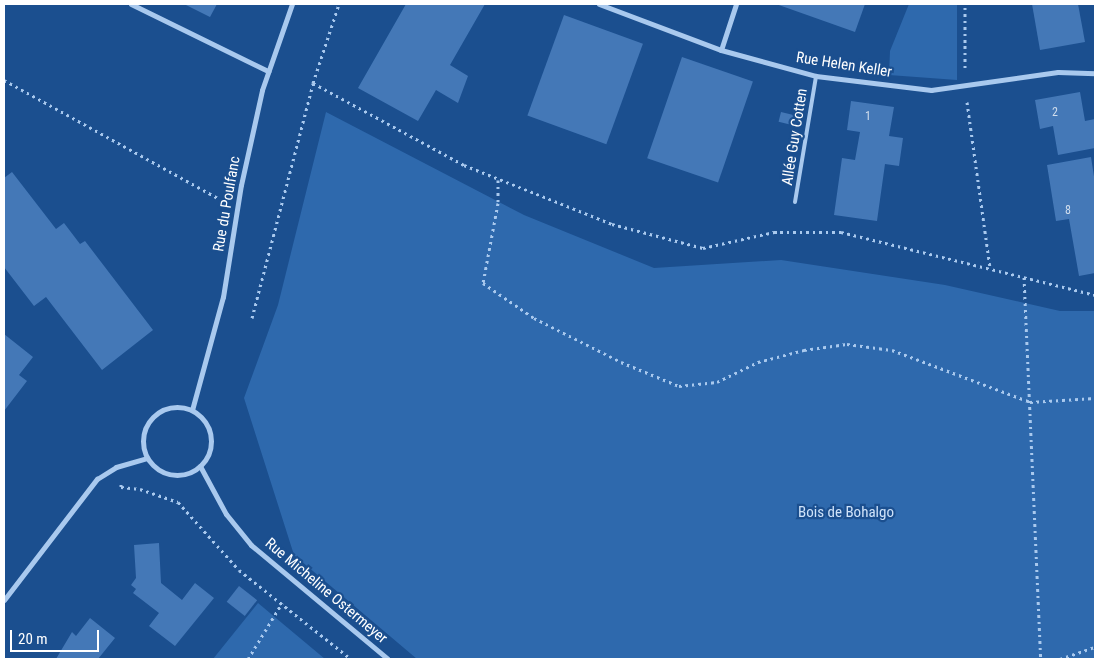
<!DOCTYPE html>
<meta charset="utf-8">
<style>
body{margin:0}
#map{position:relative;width:1099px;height:663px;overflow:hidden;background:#1b4f8f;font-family:"Roboto Condensed",sans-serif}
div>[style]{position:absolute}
.green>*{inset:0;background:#2e69ad}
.building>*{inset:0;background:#4478b7;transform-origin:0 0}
.path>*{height:3px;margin-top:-1.5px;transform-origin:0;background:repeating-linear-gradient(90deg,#a9c9ee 0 2.5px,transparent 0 6.5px)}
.lane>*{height:4px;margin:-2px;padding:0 2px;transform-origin:2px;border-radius:2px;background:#a9c9ee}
.street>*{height:5px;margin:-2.5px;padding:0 2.5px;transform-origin:2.5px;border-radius:2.5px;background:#a9c9ee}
.street>.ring{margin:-2.5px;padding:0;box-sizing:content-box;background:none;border:5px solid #a9c9ee;border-radius:50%}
span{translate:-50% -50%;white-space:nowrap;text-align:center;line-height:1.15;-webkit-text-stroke:4.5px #1b4f8f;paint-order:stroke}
.number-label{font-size:12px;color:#d0dded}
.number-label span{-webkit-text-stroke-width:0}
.street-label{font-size:15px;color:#fff}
.park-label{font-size:15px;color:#cfe3fa}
.frame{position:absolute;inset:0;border:5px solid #fff;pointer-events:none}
.scale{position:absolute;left:10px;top:630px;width:89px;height:22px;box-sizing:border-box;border:2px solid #fff;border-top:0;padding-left:6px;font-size:15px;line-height:18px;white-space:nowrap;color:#fff;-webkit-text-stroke:4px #1b4f8f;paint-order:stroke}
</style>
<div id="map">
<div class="green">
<div style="clip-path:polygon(909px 4px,957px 4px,957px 80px,889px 75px,890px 51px)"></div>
<div style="clip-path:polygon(326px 112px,524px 215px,654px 268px,781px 260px,945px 285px,1060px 311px,1095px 311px,1095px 659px,417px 659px,294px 555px,244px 398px,278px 305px)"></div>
<div style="clip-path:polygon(258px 603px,325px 659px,213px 659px)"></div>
</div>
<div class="building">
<div style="clip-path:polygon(184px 4px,217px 4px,210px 17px)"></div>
<div style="clip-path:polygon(406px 4px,485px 4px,450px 65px,468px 76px,458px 103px,436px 90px,418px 121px,358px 88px)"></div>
<div style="clip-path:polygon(776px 4px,865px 4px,855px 32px)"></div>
<div style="clip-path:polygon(1032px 4px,1078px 4px,1085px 42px,1040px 50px)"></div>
<div style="left:564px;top:15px;width:84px;height:107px;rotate:20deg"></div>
<div style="left:682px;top:57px;width:75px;height:107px;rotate:19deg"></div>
<div style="clip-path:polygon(1080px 92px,1085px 121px,1095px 119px,1095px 148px,1058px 155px,1053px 126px,1040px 129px,1035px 100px)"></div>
<div style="clip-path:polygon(851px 101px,894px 107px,889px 136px,903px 138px,899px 166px,885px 164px,877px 221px,834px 215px,842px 158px,855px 160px,860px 132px,847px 130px)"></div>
<div style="left:781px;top:112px;width:16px;height:10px;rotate:14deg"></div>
<div style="clip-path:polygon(1091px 157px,1095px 183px,1095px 273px,1079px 276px,1069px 219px,1056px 221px,1047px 165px)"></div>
<div style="clip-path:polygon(12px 172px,56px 229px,64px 223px,80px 244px,85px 241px,153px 330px,102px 370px,46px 297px,34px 306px,4px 267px,4px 178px)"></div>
<div style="clip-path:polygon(4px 334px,33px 357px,19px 375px,27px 381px,4px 411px)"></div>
<div style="clip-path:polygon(159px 543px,161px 583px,182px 600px,195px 583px,214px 598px,175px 646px,149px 626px,159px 613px,133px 593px,136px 589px,131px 585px,136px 578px,134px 545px)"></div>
<div style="left:239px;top:586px;width:23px;height:20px;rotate:38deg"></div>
<div style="clip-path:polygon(90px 618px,115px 638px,98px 659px,56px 659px,72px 632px,76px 636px)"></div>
</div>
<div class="path">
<div style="left:965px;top:68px;width:64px;rotate:-90deg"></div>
<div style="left:4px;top:80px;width:247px;rotate:28.9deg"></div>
<div style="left:313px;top:83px;width:83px;rotate:-71.8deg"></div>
<div style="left:967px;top:102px;width:167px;rotate:82.1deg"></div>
<div style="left:498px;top:180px;width:23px;rotate:90deg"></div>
<div style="left:498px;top:203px;width:81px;rotate:100.6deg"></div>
<div style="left:483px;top:283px;width:62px;rotate:34.5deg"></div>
<div style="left:534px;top:318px;width:97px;rotate:26.8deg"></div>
<div style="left:621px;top:362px;width:63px;rotate:22.5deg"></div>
<div style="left:679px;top:386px;width:38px;rotate:-6deg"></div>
<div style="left:717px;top:382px;width:46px;rotate:-26deg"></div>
<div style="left:758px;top:362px;width:48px;rotate:-14.6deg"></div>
<div style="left:804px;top:350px;width:43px;rotate:-7.9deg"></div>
<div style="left:847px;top:344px;width:45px;rotate:7.6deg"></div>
<div style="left:892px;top:350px;width:147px;rotate:20.6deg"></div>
<div style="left:1030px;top:402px;width:65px;rotate:-3.5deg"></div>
<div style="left:1024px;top:277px;width:382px;rotate:87.5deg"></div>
<div style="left:252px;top:318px;width:243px;rotate:-75.4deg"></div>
<div style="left:313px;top:83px;width:172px;rotate:28.5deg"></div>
<div style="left:464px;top:165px;width:159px;rotate:21.7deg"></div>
<div style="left:612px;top:224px;width:94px;rotate:14.8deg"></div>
<div style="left:703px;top:248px;width:73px;rotate:-12.7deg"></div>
<div style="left:774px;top:232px;width:67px"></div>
<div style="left:841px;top:232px;width:262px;rotate:13.9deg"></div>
<div style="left:121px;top:484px;width:3px;rotate:90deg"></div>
<div style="left:121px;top:487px;width:19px;rotate:6deg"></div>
<div style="left:140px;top:489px;width:40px;rotate:18.9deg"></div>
<div style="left:178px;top:502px;width:91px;rotate:48.1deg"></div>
<div style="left:239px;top:570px;width:143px;rotate:38.5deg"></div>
<div style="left:248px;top:659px;width:66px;rotate:-58.7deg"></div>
<div style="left:1060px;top:659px;width:37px;rotate:-19deg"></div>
</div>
<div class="lane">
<div style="left:795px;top:202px;width:128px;rotate:-80.5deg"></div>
</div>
<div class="street">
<div style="left:131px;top:4px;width:153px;rotate:26.1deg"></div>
<div style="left:599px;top:4px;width:130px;rotate:20.7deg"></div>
<div style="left:721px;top:50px;width:98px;rotate:15.3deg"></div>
<div style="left:816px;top:76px;width:116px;rotate:6.9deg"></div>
<div style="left:931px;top:90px;width:128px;rotate:-8.1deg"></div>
<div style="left:1058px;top:72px;width:37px;rotate:2deg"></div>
<div style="left:721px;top:50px;width:48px;rotate:-71.9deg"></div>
<div class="ring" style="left:143px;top:407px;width:63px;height:63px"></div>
<div style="left:192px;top:410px;width:117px;rotate:-74.7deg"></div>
<div style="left:223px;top:297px;width:113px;rotate:-80.9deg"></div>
<div style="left:241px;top:185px;width:97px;rotate:-77.5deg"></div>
<div style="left:262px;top:90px;width:91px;rotate:-70.8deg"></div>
<div style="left:200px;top:466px;width:55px;rotate:61.6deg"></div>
<div style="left:226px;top:514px;width:40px;rotate:51deg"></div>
<div style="left:251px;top:545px;width:178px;rotate:39.8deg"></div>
<div style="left:4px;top:600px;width:153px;rotate:-52.5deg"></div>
<div style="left:97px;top:479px;width:22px;rotate:-32deg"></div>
<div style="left:116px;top:467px;width:32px;rotate:-16deg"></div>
</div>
<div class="number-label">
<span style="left:1055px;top:113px">2</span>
<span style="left:868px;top:117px">1</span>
<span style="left:1068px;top:211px">8</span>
</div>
<div class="street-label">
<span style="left:844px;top:65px;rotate:9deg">Rue Helen Keller</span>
<span style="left:795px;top:137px;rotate:-81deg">Allée Guy Cotten</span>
<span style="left:227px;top:204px;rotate:-80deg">Rue du Poulfanc</span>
<span style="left:326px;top:591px;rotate:40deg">Rue Micheline Ostermeyer</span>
</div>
<div class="park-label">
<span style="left:846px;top:513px">Bois de Bohalgo</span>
</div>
<div class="frame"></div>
<div class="scale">20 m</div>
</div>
